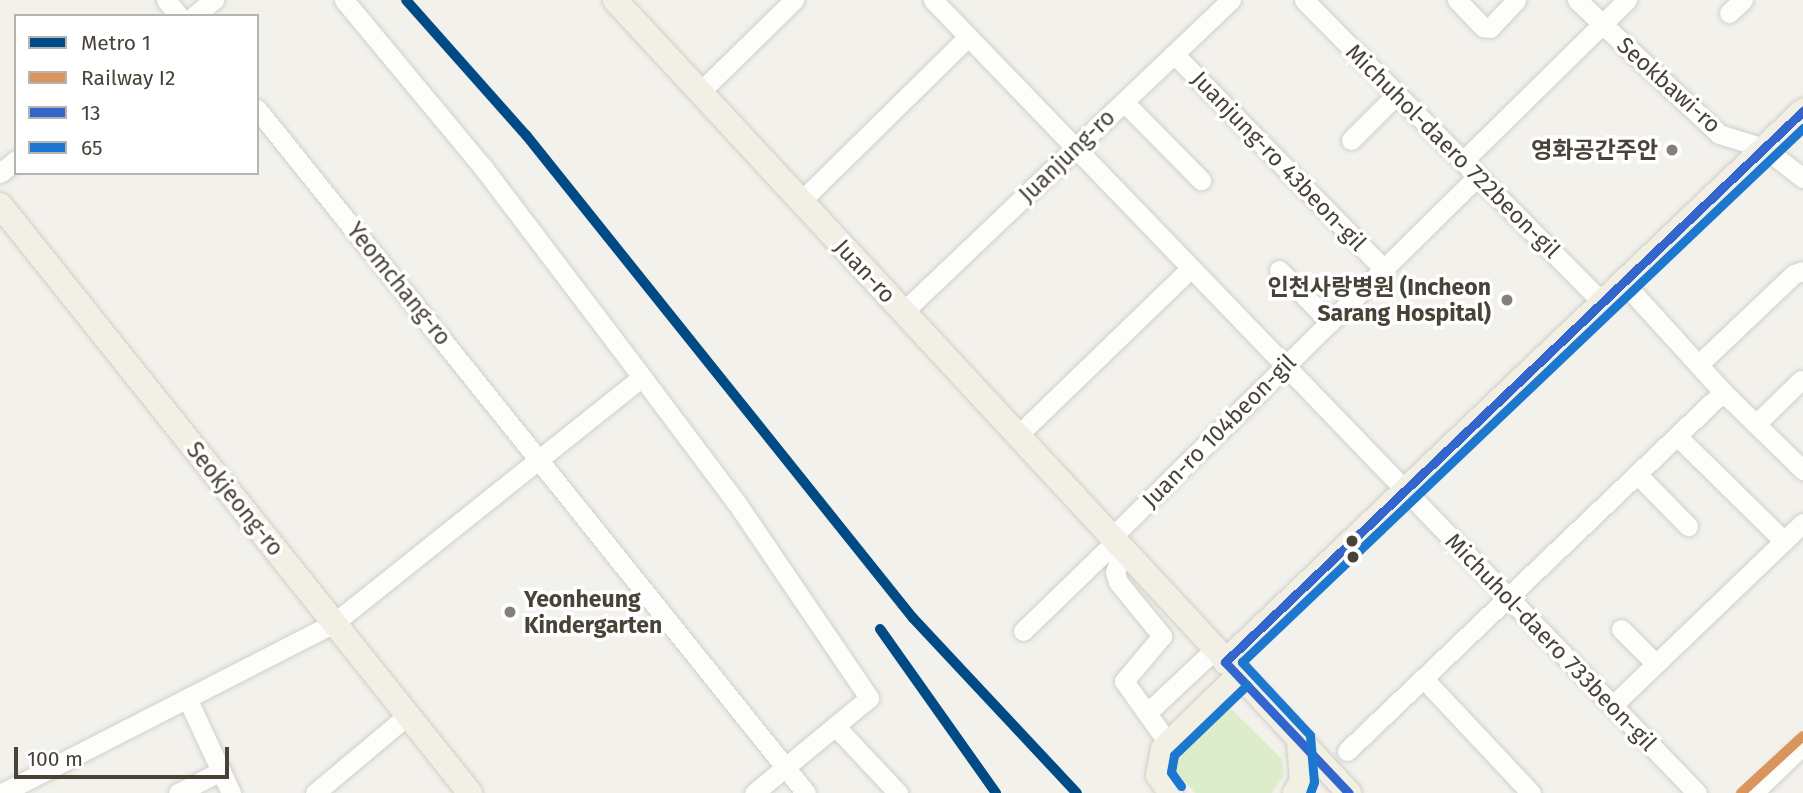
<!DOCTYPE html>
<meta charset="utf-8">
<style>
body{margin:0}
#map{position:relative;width:1803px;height:793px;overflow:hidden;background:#f2f1ec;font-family:"Fira Sans","Noto Sans KR",sans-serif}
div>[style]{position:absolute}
.green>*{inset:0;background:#ddedcc}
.roads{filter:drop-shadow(0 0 2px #d0cfc9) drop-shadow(0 0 2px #d0cfc9)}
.minor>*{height:19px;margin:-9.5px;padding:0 9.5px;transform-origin:9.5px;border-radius:9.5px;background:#fdfdfc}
.major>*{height:24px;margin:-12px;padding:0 12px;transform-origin:12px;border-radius:12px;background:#f2efe4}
.bus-1>*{height:9px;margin:-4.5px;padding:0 4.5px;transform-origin:4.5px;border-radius:4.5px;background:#36c}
.bus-2>*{height:9px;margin:-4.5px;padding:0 4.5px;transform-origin:4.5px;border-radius:4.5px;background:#1c78cf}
.rail-1>*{height:10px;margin:-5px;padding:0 5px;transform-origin:5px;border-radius:5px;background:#da955c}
.metro-1>*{height:10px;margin:-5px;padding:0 5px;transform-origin:5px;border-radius:5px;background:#004a85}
.dots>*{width:19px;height:19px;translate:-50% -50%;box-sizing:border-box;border:4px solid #fff;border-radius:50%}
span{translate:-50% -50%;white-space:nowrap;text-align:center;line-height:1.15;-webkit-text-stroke:7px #fff;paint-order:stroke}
.street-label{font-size:23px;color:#494337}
.poi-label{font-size:23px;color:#494337;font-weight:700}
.right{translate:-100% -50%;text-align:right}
.left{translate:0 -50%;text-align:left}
.legend{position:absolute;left:14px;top:14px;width:245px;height:161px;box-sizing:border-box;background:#fff;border:2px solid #b6b4af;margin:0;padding:9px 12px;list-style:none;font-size:21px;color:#494337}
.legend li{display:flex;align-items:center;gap:14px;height:35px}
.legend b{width:35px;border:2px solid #b6b4af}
.scale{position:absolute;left:14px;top:747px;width:215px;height:32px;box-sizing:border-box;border:4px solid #494337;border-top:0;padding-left:9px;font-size:21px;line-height:24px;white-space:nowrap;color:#494337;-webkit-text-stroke:5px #fff;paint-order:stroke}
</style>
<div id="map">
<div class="green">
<div style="clip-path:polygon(1230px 708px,1282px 759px,1284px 775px,1272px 793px,1195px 793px,1173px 768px,1172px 754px,1219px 709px)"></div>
</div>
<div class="roads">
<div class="minor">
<div style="left:166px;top:0;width:21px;rotate:51deg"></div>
<div style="left:344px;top:0;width:216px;rotate:50.3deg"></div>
<div style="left:482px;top:166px;width:265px;rotate:52.8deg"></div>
<div style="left:933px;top:0;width:1101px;rotate:46.07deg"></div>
<div style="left:1304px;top:0;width:424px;rotate:45.4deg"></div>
<div style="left:1457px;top:0;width:37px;rotate:46deg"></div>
<div style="left:1483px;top:27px;width:7px;rotate:8deg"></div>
<div style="left:1490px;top:28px;width:38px;rotate:-47deg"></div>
<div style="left:1577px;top:0;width:195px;rotate:43.3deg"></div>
<div style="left:1719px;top:134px;width:47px;rotate:17.3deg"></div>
<div style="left:1764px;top:148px;width:49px;rotate:37.6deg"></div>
<div style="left:1729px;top:13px;width:19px;rotate:-43deg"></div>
<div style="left:194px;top:16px;width:26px;rotate:-39deg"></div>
<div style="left:1174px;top:54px;width:301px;rotate:45.7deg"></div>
<div style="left:700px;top:92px;width:132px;rotate:-44.4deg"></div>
<div style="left:1124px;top:102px;width:110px;rotate:45.4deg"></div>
<div style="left:257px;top:109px;width:877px;rotate:51.25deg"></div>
<div style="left:1351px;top:140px;width:65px;rotate:-45deg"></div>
<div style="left:1463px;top:161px;width:230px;rotate:-44.5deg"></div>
<div style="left:0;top:173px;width:21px;rotate:-39deg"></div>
<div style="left:801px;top:201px;width:234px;rotate:-44.5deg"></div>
<div style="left:1279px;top:270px;width:73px;rotate:45.6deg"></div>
<div style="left:1623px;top:282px;width:149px;rotate:47.7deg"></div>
<div style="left:1723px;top:392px;width:112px;rotate:44.3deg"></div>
<div style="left:903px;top:312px;width:453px;rotate:-43.6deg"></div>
<div style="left:1699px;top:364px;width:131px;rotate:-43.5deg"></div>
<div style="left:1794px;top:274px;width:9px;rotate:-18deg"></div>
<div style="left:1756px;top:424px;width:63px;rotate:-44.4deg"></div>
<div style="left:1017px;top:436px;width:242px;rotate:-44deg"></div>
<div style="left:1677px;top:436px;width:150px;rotate:44.5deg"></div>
<div style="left:1637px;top:474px;width:73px;rotate:45.6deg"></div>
<div style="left:1111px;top:538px;width:515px;rotate:-44.61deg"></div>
<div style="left:1123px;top:551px;width:22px;rotate:111deg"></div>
<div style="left:1115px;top:572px;width:10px;rotate:73deg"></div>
<div style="left:1118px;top:582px;width:70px;rotate:50.8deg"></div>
<div style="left:1162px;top:636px;width:59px;rotate:130.2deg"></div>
<div style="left:1124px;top:681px;width:76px;rotate:54.6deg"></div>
<div style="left:1621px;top:629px;width:49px;rotate:45deg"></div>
<div style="left:1023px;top:631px;width:128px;rotate:-44.1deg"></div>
<div style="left:1423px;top:678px;width:158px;rotate:46.8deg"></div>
<div style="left:187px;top:698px;width:105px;rotate:65.1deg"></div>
<div style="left:1613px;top:705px;width:263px;rotate:-43.8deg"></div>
<div style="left:1147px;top:713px;width:92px;rotate:-43.2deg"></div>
<div style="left:836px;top:727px;width:91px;rotate:46.8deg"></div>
<div style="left:1347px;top:751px;width:520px;rotate:-43.68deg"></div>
<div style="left:2px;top:793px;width:373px;rotate:-27.1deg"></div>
<div style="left:334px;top:623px;width:394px;rotate:-38.6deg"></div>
<div style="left:642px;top:377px;width:156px;rotate:53.1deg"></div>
<div style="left:736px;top:502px;width:237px;rotate:55.8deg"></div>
<div style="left:869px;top:698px;width:149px;rotate:140.4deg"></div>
<div style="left:178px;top:793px;width:48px;rotate:-27.1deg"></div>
<div style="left:315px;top:793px;width:121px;rotate:-40deg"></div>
<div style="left:1753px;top:793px;width:69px;rotate:-43.8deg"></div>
</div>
<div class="major">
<div style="left:615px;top:0;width:1081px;rotate:47.21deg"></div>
<div style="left:0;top:205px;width:753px;rotate:51.36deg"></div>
<div style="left:1225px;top:662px;width:799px;rotate:-43.63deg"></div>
<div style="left:1171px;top:793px;width:22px;rotate:-126deg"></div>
<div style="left:1158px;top:775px;width:26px;rotate:-79deg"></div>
<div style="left:1163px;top:749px;width:105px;rotate:-44.2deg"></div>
<div style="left:1295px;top:793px;width:13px;rotate:-58deg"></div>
<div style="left:1302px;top:782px;width:42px;rotate:-94.1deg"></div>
</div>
</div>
<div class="bus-1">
<div style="left:1225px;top:662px;width:799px;rotate:-43.63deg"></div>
<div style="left:1225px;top:662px;width:180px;rotate:46.6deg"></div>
</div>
<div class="bus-2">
<div style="left:1181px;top:786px;width:17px;rotate:-126deg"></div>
<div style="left:1171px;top:772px;width:17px;rotate:-80deg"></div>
<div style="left:1174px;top:755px;width:101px;rotate:-43.8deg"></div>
<div style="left:1310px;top:793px;width:12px;rotate:-70deg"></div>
<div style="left:1314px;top:782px;width:47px;rotate:-94.9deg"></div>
<div style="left:1310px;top:735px;width:100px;rotate:-133deg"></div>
<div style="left:1242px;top:662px;width:775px;rotate:-43.59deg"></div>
</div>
<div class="rail-1">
<div style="left:1741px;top:793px;width:84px;rotate:-42.6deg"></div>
</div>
<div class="metro-1">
<div style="left:406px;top:0;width:181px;rotate:48.4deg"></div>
<div style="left:526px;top:135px;width:619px;rotate:51.3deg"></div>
<div style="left:913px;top:618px;width:240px;rotate:46.9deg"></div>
<div style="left:880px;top:629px;width:201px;rotate:54.7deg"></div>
</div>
<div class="dots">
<div style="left:1672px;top:150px;background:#848076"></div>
<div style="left:1507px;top:300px;background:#848076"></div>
<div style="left:1352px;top:541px;background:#494337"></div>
<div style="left:1353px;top:557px;background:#494337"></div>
<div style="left:510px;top:612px;background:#848076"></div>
</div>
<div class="street-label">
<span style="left:1669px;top:85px;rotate:42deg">Seokbawi-ro</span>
<span style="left:1453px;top:151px;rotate:45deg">Michuhol-daero 722beon-gil</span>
<span style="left:1067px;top:156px;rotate:-44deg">Juanjung-ro</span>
<span style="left:1279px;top:161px;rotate:46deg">Juanjung-ro 43beon-gil</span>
<span style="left:865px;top:271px;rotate:47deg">Juan-ro</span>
<span style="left:399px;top:284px;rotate:51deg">Yeomchang-ro</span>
<span style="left:1219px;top:431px;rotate:-45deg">Juan-ro 104beon-gil</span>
<span style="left:235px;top:499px;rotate:51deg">Seokjeong-ro</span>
<span style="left:1551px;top:642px;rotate:46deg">Michuhol-daero 733beon-gil</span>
</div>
<div class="poi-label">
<span class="right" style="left:1658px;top:150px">영화공간주안</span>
<span class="right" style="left:1491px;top:300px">인천사랑병원 (Incheon<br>Sarang Hospital)</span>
<span class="left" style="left:524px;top:612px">Yeonheung<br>Kindergarten</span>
</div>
<ul class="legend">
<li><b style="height:9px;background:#004a85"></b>Metro 1</li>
<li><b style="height:9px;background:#da955c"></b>Railway I2</li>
<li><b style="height:9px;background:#36c"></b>13</li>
<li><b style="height:9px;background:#1c78cf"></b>65</li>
</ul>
<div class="scale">100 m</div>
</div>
